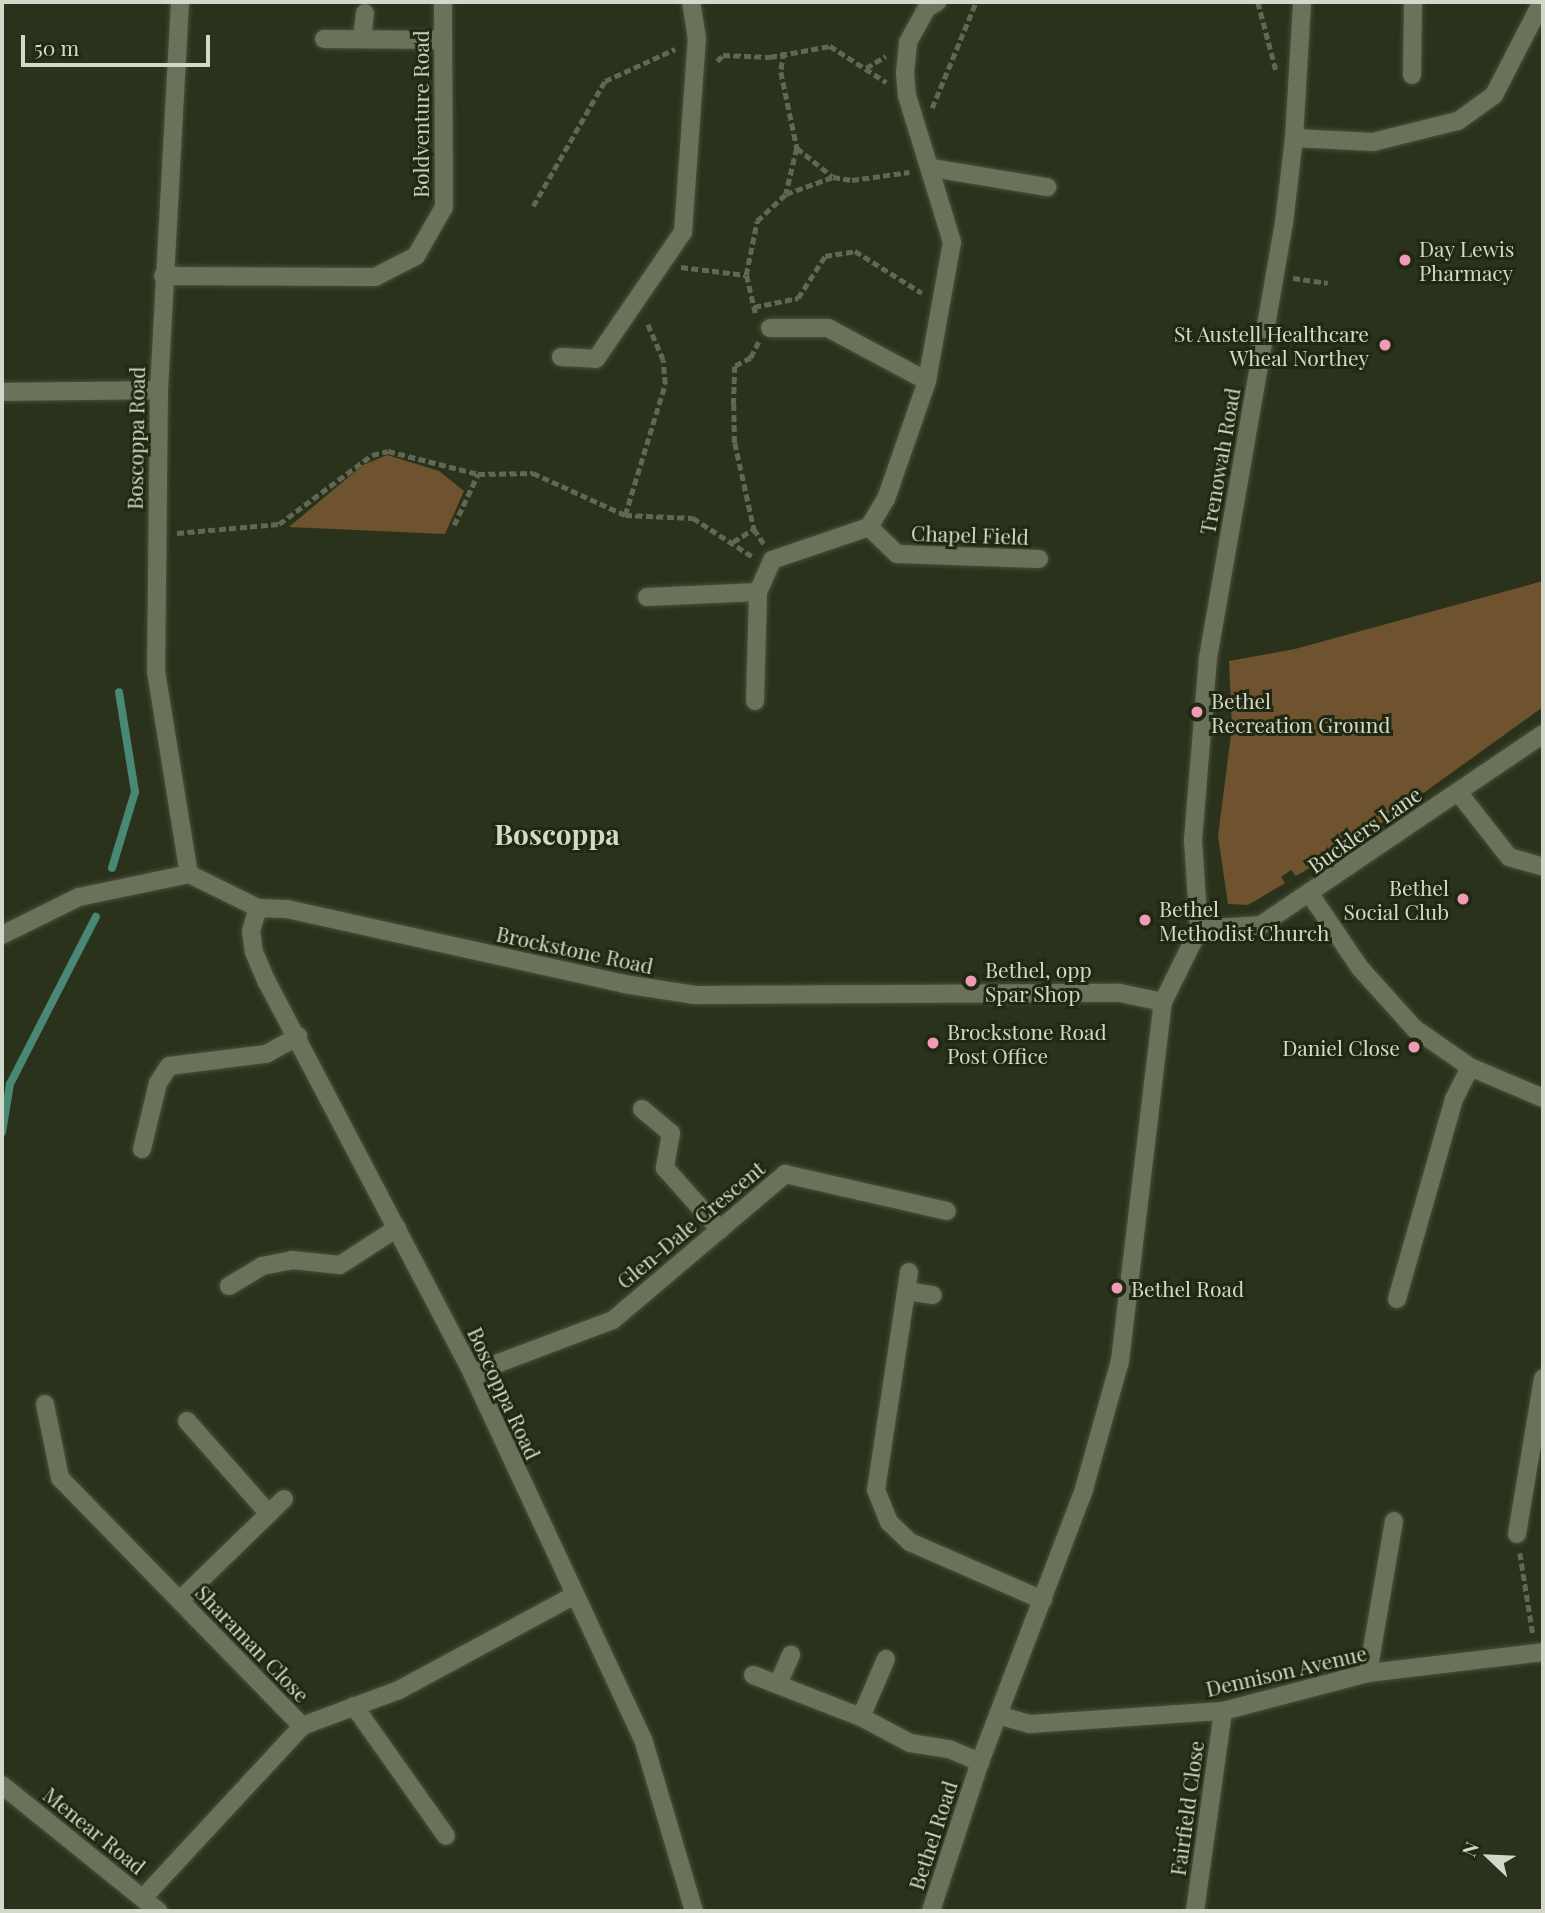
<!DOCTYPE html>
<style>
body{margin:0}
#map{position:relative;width:1545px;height:1913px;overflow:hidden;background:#2b321c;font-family:"Playfair Display",serif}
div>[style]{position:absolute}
.green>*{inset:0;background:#6e532e}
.stream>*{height:8px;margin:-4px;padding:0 4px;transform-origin:4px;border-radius:4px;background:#498875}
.path>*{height:4.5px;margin-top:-2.25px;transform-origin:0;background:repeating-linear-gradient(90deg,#606753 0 7px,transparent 0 10.5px)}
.roads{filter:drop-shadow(0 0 2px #494f3c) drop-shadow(0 0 2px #494f3c)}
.minor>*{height:18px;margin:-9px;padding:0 9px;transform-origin:9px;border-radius:9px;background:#6a735a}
.dots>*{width:19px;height:19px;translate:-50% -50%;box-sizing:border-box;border:4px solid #212812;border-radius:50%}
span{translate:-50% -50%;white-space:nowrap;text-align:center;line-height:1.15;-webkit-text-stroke:6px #212812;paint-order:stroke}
.street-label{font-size:21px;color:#d3d8ca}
.poi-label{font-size:21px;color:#d3d8ca}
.left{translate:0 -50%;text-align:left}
.right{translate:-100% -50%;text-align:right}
.district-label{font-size:28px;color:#d3d8ca;font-weight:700}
.frame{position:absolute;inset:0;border:4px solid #d3d8ca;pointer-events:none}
.north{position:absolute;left:1454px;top:1822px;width:70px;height:70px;-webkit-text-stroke:5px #212812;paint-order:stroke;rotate:293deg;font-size:19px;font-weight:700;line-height:28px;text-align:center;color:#d3d8ca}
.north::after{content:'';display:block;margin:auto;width:24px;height:32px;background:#d3d8ca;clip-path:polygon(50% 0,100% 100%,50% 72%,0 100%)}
.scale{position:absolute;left:21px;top:35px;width:189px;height:32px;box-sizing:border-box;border:4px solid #d3d8ca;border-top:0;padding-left:9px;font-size:21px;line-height:24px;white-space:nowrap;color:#d3d8ca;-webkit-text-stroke:5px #212812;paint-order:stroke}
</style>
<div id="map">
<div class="green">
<div style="clip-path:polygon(387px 455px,439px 471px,464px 491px,445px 534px,289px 527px,363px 465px)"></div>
<div style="clip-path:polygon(1543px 581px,1543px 707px,1372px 830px,1296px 876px,1291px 870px,1281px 877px,1285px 883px,1248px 905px,1228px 904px,1218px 836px,1232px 727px,1229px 661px,1295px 649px)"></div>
</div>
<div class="stream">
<div style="left:112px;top:868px;width:79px;rotate:-73.2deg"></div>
<div style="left:135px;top:792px;width:101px;rotate:-99.1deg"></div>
<div style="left:2px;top:1132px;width:49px;rotate:-80.5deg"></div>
<div style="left:10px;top:1084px;width:188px;rotate:-62.8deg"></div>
</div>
<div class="path">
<div style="left:1258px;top:2px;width:70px;rotate:75.2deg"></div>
<div style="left:784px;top:52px;width:20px;rotate:99deg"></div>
<div style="left:781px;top:72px;width:78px;rotate:78.1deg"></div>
<div style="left:797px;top:148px;width:47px;rotate:103.4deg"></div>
<div style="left:717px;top:61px;width:8px;rotate:-45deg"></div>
<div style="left:723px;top:55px;width:47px;rotate:2.4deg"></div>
<div style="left:770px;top:57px;width:61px;rotate:-10.4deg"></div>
<div style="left:830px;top:46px;width:67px;rotate:32.7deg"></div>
<div style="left:866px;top:68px;width:23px;rotate:-31deg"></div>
<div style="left:932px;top:108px;width:115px;rotate:-67.5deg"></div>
<div style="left:797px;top:148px;width:45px;rotate:38.7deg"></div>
<div style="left:533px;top:206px;width:144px;rotate:-60.1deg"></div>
<div style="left:605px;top:81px;width:77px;rotate:-24.6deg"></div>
<div style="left:681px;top:267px;width:65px;rotate:7deg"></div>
<div style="left:1293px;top:278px;width:35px;rotate:8deg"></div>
<div style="left:754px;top:307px;width:45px;rotate:-11.6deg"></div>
<div style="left:798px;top:298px;width:50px;rotate:-57.3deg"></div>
<div style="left:825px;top:256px;width:30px;rotate:-9deg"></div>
<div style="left:855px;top:251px;width:79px;rotate:32.1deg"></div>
<div style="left:755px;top:313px;width:39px;rotate:-103deg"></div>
<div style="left:746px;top:275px;width:55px;rotate:-78.5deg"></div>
<div style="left:757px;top:221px;width:40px;rotate:-43deg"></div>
<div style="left:786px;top:194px;width:50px;rotate:-19.9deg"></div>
<div style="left:833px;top:177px;width:19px;rotate:9deg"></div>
<div style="left:852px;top:180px;width:58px;rotate:-8deg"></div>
<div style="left:759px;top:342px;width:18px;rotate:117deg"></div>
<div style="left:751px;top:358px;width:18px;rotate:153deg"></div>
<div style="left:735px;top:366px;width:38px;rotate:92deg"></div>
<div style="left:734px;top:404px;width:39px;rotate:89deg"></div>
<div style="left:735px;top:443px;width:88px;rotate:77.5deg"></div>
<div style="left:754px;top:529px;width:18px;rotate:56deg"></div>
<div style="left:625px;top:515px;width:137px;rotate:-73deg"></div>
<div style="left:665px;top:384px;width:24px;rotate:-95deg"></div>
<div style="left:663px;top:360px;width:40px;rotate:-113.4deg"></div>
<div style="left:454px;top:525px;width:56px;rotate:-64.8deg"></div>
<div style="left:177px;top:533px;width:102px;rotate:-5deg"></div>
<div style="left:279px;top:524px;width:116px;rotate:-36.6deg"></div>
<div style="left:372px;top:455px;width:16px;rotate:-14deg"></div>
<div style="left:388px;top:451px;width:93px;rotate:14.3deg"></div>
<div style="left:478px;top:474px;width:55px;rotate:-1deg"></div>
<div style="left:533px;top:473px;width:101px;rotate:24.5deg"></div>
<div style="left:625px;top:515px;width:68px;rotate:2.5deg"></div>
<div style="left:693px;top:518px;width:72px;rotate:33deg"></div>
<div style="left:733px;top:542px;width:25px;rotate:-32deg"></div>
<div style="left:1520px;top:1553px;width:82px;rotate:80.9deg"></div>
</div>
<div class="roads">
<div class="minor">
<div style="left:180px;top:2px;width:389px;rotate:93.1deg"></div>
<div style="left:159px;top:390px;width:281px;rotate:90.6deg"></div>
<div style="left:156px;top:671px;width:206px;rotate:80.8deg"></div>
<div style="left:362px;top:38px;width:25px;rotate:-83deg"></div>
<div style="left:324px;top:39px;width:119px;rotate:0.5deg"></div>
<div style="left:1412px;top:75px;width:73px;rotate:-89.2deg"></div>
<div style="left:1294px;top:138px;width:79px;rotate:2.9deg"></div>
<div style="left:1373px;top:142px;width:88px;rotate:-13.9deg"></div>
<div style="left:1458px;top:121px;width:44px;rotate:-35.8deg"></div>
<div style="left:1494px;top:95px;width:105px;rotate:-62.7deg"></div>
<div style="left:933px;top:168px;width:116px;rotate:9.5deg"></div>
<div style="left:163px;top:276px;width:212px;rotate:0.3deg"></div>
<div style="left:375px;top:277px;width:46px;rotate:-27.1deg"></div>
<div style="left:416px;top:256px;width:56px;rotate:-60.3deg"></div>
<div style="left:444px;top:207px;width:205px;rotate:-90.3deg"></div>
<div style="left:770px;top:328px;width:58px"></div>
<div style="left:828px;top:328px;width:112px;rotate:28.2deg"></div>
<div style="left:561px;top:357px;width:35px;rotate:3deg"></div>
<div style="left:596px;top:359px;width:154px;rotate:-55.6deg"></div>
<div style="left:683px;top:232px;width:194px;rotate:-85.9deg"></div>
<div style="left:697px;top:39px;width:37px;rotate:-99deg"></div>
<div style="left:2px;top:392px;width:157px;rotate:-0.7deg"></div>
<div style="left:869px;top:527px;width:39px;rotate:44deg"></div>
<div style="left:897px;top:554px;width:142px;rotate:2deg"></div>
<div style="left:647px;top:597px;width:111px;rotate:-2.6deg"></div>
<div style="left:758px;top:592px;width:35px;rotate:-66deg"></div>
<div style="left:772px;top:560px;width:102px;rotate:-18.8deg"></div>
<div style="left:869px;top:527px;width:33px;rotate:-59deg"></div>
<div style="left:886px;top:499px;width:125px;rotate:-70.8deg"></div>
<div style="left:927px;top:381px;width:141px;rotate:-79.8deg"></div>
<div style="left:952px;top:242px;width:153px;rotate:-107.1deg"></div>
<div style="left:907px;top:96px;width:24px;rotate:-95deg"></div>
<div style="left:905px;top:72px;width:30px;rotate:-84deg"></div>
<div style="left:908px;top:42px;width:39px;rotate:-61deg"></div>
<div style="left:927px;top:8px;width:12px;rotate:-31deg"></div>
<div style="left:755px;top:701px;width:109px;rotate:-88.4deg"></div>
<div style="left:1458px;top:792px;width:83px;rotate:51.9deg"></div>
<div style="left:1509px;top:857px;width:35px;rotate:16deg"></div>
<div style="left:1310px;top:894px;width:89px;rotate:56deg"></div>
<div style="left:1360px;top:968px;width:82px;rotate:48deg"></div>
<div style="left:1415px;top:1029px;width:67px;rotate:34.6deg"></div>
<div style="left:1470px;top:1067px;width:79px;rotate:23deg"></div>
<div style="left:258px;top:908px;width:24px;rotate:107deg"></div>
<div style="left:251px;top:931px;width:21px;rotate:82deg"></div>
<div style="left:254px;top:952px;width:33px;rotate:67deg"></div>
<div style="left:267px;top:982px;width:441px;rotate:62.3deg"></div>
<div style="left:472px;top:1373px;width:404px;rotate:65deg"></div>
<div style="left:643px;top:1739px;width:179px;rotate:73.5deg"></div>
<div style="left:1199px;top:929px;width:89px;rotate:-93.9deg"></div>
<div style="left:1193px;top:840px;width:183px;rotate:-85.3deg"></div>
<div style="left:1208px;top:658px;width:442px;rotate:-80.1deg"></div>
<div style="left:1284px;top:223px;width:86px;rotate:-83.3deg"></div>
<div style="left:1294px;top:138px;width:136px;rotate:-86.6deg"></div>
<div style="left:1199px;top:929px;width:62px;rotate:-3.7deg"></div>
<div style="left:1261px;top:925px;width:341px;rotate:-34.1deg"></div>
<div style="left:2px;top:935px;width:86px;rotate:-26.3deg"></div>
<div style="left:79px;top:897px;width:112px;rotate:-11.8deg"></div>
<div style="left:189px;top:874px;width:77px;rotate:26.2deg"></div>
<div style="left:258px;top:908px;width:29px;rotate:2deg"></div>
<div style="left:287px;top:909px;width:345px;rotate:12.5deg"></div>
<div style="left:624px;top:984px;width:72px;rotate:8.8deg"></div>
<div style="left:695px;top:995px;width:425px;rotate:-0.3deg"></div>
<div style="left:1120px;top:993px;width:44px;rotate:11.8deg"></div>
<div style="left:642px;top:1109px;width:38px;rotate:40deg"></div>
<div style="left:671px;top:1133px;width:36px;rotate:100deg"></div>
<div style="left:665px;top:1168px;width:83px;rotate:48.4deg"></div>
<div style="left:142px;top:1149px;width:68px;rotate:-76.4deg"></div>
<div style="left:158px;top:1083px;width:20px;rotate:-57deg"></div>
<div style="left:169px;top:1066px;width:98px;rotate:-7.1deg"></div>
<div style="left:266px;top:1054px;width:37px;rotate:-29deg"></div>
<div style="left:909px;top:1272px;width:220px;rotate:98.6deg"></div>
<div style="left:876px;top:1490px;width:35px;rotate:68deg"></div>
<div style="left:889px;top:1522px;width:29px;rotate:44deg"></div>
<div style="left:910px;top:1542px;width:145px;rotate:23.6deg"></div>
<div style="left:229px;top:1286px;width:39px;rotate:-31deg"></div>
<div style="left:262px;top:1266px;width:31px;rotate:-11deg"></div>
<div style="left:292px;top:1260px;width:48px;rotate:5.9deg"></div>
<div style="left:340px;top:1265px;width:68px;rotate:-33deg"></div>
<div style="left:907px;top:1291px;width:26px;rotate:9deg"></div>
<div style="left:1397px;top:1299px;width:208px;rotate:-74.1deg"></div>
<div style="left:1454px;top:1099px;width:36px;rotate:-63deg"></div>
<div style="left:472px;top:1373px;width:151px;rotate:-20.6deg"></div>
<div style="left:613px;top:1320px;width:226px;rotate:-40.3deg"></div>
<div style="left:785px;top:1174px;width:166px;rotate:12.9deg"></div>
<div style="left:45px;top:1404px;width:76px;rotate:78.5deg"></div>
<div style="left:60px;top:1478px;width:347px;rotate:45.7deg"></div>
<div style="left:187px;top:1421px;width:124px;rotate:48.6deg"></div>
<div style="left:1517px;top:1534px;width:158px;rotate:-80.5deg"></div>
<div style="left:180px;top:1600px;width:145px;rotate:-44.2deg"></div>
<div style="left:1368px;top:1673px;width:154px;rotate:-80.3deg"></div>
<div style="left:753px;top:1675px;width:116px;rotate:21.3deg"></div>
<div style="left:861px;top:1717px;width:55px;rotate:28deg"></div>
<div style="left:910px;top:1743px;width:39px;rotate:9deg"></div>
<div style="left:949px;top:1749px;width:34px;rotate:23deg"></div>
<div style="left:778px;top:1684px;width:32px;rotate:-66deg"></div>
<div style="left:354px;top:1706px;width:159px;rotate:54.7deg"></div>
<div style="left:998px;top:1715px;width:33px;rotate:16deg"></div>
<div style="left:1030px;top:1724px;width:193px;rotate:-3.9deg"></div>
<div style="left:1223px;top:1711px;width:150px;rotate:-14.7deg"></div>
<div style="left:1368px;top:1673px;width:176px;rotate:-6.8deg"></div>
<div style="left:861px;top:1717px;width:63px;rotate:-66.7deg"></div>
<div style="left:2px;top:1785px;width:201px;rotate:38.9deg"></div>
<div style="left:143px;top:1898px;width:234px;rotate:-47.2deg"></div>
<div style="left:302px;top:1726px;width:103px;rotate:-20.4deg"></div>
<div style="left:399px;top:1690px;width:198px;rotate:-28.4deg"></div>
<div style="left:931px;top:1911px;width:157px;rotate:-71.8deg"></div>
<div style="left:980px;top:1762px;width:292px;rotate:-69.1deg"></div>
<div style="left:1084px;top:1489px;width:133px;rotate:-74.3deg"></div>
<div style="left:1120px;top:1361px;width:362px;rotate:-83.2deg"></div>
<div style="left:1163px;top:1002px;width:81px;rotate:-63.7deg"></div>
<div style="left:1195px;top:1911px;width:202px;rotate:-82deg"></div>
</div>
</div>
<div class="dots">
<div style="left:1405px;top:260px;background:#f19ab4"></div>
<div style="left:1385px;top:345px;background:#f19ab4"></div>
<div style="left:1197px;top:712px;background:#f19ab4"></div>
<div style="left:1463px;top:899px;background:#f19ab4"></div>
<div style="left:1145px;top:920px;background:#f19ab4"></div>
<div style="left:971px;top:981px;background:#f19ab4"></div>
<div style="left:933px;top:1043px;background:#f19ab4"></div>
<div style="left:1414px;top:1047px;background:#f19ab4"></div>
<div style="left:1117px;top:1288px;background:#f19ab4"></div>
</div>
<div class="street-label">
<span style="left:420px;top:114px;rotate:-90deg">Boldventure Road</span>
<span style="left:135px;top:438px;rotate:-89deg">Boscoppa Road</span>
<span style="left:1219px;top:461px;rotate:-80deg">Trenowah Road</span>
<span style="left:970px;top:534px;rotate:2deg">Chapel Field</span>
<span style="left:1364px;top:829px;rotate:-35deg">Bucklers Lane</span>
<span style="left:575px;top:949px;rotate:12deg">Brockstone Road</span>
<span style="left:690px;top:1224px;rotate:-40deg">Glen-Dale Crescent</span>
<span style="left:505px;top:1393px;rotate:65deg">Boscoppa Road</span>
<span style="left:253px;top:1643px;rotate:46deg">Sharaman Close</span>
<span style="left:1286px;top:1670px;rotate:-13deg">Dennison Avenue</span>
<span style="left:1186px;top:1808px;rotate:-82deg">Fairfield Close</span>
<span style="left:95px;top:1830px;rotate:39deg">Menear Road</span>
<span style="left:932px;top:1835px;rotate:-72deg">Bethel Road</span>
</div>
<div class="poi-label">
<span class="left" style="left:1419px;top:260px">Day Lewis<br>Pharmacy</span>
<span class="right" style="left:1369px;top:345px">St Austell Healthcare<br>Wheal Northey</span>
<span class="left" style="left:1211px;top:712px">Bethel<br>Recreation Ground</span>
<span class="right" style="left:1449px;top:899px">Bethel<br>Social Club</span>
<span class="left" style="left:1159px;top:920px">Bethel<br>Methodist Church</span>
<span class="left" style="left:985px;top:981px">Bethel, opp<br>Spar Shop</span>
<span class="left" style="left:947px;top:1043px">Brockstone Road<br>Post Office</span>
<span class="right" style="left:1400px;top:1047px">Daniel Close</span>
<span class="left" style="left:1131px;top:1288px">Bethel Road</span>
</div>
<div class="district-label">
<span style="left:557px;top:834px">Boscoppa</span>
</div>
<div class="frame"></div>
<div class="north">N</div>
<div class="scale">50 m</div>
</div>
